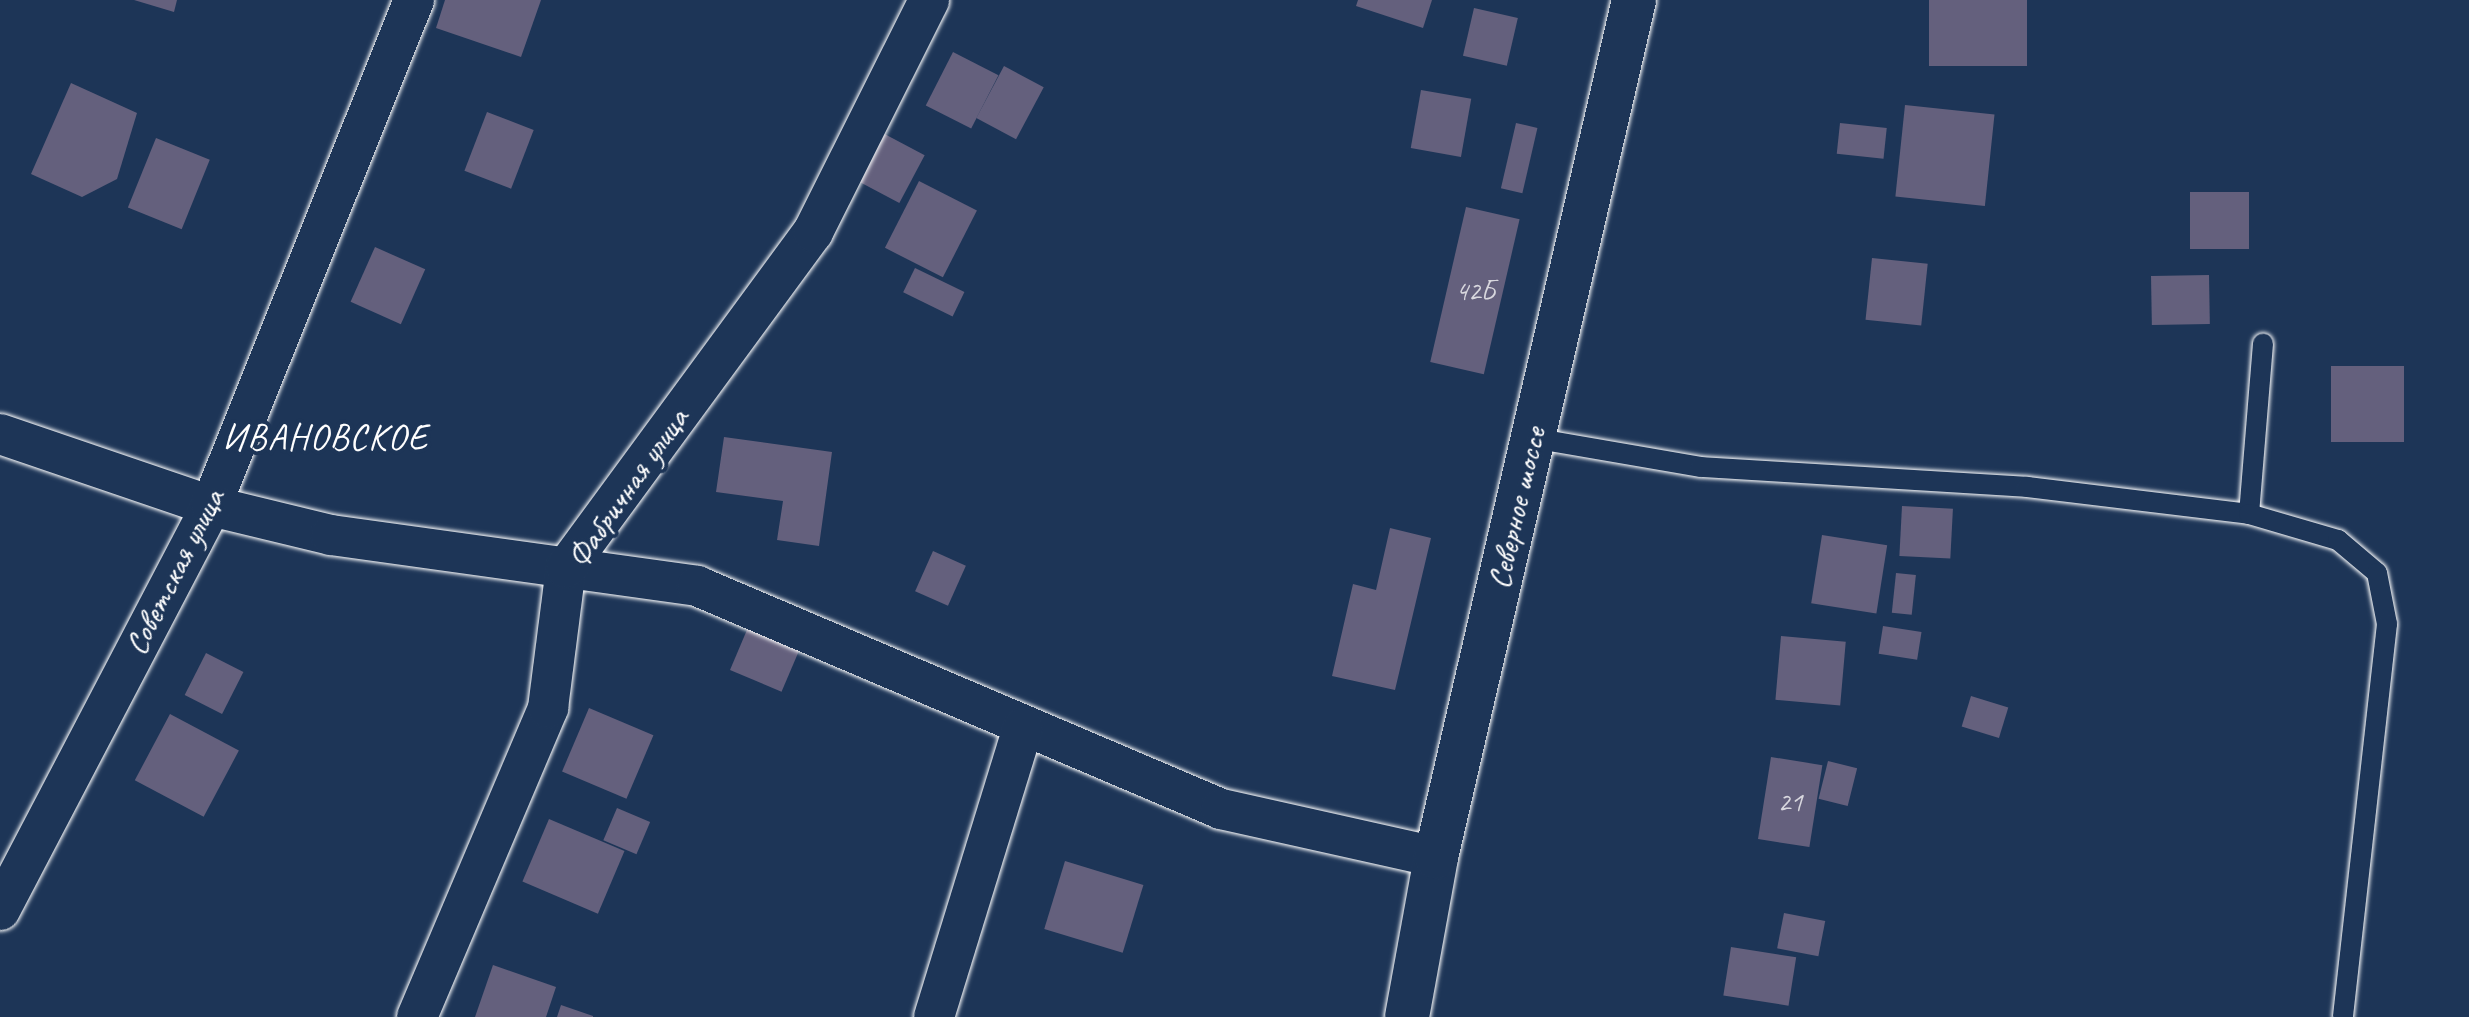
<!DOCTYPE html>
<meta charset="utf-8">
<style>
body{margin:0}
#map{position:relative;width:2469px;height:1017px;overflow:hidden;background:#1d3557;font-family:Caveat,sans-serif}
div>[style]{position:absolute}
.building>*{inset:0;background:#64607d;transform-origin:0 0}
.roads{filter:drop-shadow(0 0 2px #fff) drop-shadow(0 0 2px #fff)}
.lane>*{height:20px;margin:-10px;padding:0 10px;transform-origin:10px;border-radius:10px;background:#1d3557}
.street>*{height:40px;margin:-20px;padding:0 20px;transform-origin:20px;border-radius:20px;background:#1d3557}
.secondary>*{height:44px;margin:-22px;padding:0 22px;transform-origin:22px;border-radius:22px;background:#1d3557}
span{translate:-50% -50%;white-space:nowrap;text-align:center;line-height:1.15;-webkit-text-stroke:8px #1d3557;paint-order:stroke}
.number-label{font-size:28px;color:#d8d7de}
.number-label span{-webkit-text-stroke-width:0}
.street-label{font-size:32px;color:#fff}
.quarter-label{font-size:36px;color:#fff;letter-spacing:2px}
</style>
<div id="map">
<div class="building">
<div style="clip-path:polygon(134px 0,177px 0,174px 12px)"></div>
<div style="clip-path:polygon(445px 0,541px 0,521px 57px,436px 28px)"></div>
<div style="clip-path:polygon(1358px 0,1432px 0,1423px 28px,1356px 6px)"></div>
<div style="left:1929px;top:0;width:98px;height:66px"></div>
<div style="left:1474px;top:8px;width:45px;height:49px;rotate:13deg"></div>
<div style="left:953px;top:52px;width:51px;height:60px;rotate:27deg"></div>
<div style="left:1004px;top:66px;width:45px;height:59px;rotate:28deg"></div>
<div style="clip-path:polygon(71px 83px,137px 113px,117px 179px,82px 197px,31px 174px)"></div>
<div style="left:1421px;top:90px;width:51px;height:59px;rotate:10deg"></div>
<div style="left:1905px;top:105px;width:90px;height:92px;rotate:6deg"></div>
<div style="left:487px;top:112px;width:50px;height:63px;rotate:21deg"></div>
<div style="left:1516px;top:123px;width:22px;height:67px;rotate:13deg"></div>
<div style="left:1840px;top:123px;width:47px;height:31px;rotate:6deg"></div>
<div style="left:877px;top:130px;width:54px;height:54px;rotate:28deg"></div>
<div style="left:156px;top:138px;width:58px;height:75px;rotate:22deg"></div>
<div style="left:919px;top:181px;width:65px;height:75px;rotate:27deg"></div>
<div style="left:2249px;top:192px;width:57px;height:59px;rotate:90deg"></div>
<div style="left:1466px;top:207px;width:55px;height:159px;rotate:13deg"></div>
<div style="left:375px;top:247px;width:55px;height:60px;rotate:24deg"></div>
<div style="left:1872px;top:258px;width:56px;height:62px;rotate:6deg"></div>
<div style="left:915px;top:268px;width:55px;height:27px;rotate:26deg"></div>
<div style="left:2209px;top:275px;width:49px;height:58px;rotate:89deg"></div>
<div style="left:2331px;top:366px;width:73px;height:76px"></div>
<div style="clip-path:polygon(724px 437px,832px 452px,819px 546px,777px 540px,783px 501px,716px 492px)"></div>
<div style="left:1902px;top:506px;width:51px;height:50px;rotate:3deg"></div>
<div style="clip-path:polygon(1390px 528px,1431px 538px,1395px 690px,1332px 676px,1353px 584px,1376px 590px)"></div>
<div style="left:1822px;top:535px;width:66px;height:69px;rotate:9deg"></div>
<div style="left:933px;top:551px;width:36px;height:44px;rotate:24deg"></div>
<div style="left:1896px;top:573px;width:20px;height:40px;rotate:6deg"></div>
<div style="left:755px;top:611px;width:56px;height:64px;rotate:23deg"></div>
<div style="left:1883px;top:626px;width:39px;height:28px;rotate:9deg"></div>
<div style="left:1781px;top:636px;width:65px;height:64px;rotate:5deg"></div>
<div style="left:206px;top:653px;width:42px;height:47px;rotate:27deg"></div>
<div style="left:1971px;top:696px;width:39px;height:32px;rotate:17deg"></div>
<div style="left:589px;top:708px;width:70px;height:69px;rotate:23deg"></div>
<div style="left:170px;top:714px;width:78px;height:75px;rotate:28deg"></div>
<div style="left:1771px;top:757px;width:52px;height:83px;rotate:9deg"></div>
<div style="left:1828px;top:761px;width:30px;height:39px;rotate:14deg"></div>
<div style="left:617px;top:808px;width:36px;height:35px;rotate:23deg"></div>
<div style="left:549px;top:819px;width:82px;height:68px;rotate:23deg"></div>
<div style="left:1065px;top:861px;width:82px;height:71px;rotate:17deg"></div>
<div style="left:1784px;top:913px;width:42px;height:36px;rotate:11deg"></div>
<div style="left:1731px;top:947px;width:66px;height:49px;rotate:9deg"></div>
<div style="clip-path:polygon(493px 965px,556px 987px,546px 1017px,475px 1017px)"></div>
<div style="clip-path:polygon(561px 1005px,593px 1016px,593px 1017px,557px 1017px)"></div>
</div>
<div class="roads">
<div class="lane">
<div style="left:1533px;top:438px;width:170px;rotate:9.8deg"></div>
<div style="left:1701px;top:467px;width:327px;rotate:3.5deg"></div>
<div style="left:2027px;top:487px;width:224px;rotate:6.9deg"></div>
<div style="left:2249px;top:514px;width:171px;rotate:-85.3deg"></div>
<div style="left:2249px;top:514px;width:93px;rotate:16.3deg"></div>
<div style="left:2338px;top:540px;width:51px;rotate:40.2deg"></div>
<div style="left:2377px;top:573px;width:52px;rotate:78.9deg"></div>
<div style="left:2387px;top:624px;width:395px;rotate:96.4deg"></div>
</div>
<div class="street">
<div style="left:0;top:434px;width:223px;rotate:18.8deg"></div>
<div style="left:211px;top:506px;width:123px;rotate:13.6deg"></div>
<div style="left:331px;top:535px;width:370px;rotate:7.9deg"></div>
<div style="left:697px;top:586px;width:569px;rotate:23.05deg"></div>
<div style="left:1221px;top:809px;width:220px;rotate:12.6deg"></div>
<div style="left:0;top:910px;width:456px;rotate:-62.4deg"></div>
<div style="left:211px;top:506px;width:545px;rotate:-68.14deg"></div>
<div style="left:417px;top:1017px;width:336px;rotate:-67deg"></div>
<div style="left:548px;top:708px;width:141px;rotate:-82.7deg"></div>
<div style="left:566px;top:568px;width:417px;rotate:-53.7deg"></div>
<div style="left:813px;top:232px;width:259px;rotate:-63.4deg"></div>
<div style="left:934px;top:1017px;width:302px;rotate:-72.9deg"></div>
</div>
<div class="secondary">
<div style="left:1407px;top:1017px;width:163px;rotate:-79.7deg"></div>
<div style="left:1436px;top:857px;width:880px;rotate:-76.99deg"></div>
</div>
</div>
<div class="number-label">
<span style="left:1475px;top:291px">42Б</span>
<span style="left:1790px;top:802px">21</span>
</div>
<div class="street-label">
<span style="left:628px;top:488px;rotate:-55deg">Фабричная улица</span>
<span style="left:1517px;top:508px;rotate:-77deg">Северное шоссе</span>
<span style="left:175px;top:572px;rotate:-63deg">Советская улица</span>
</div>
<div class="quarter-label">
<span style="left:326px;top:438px">ИВАНОВСКОЕ</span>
</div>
</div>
